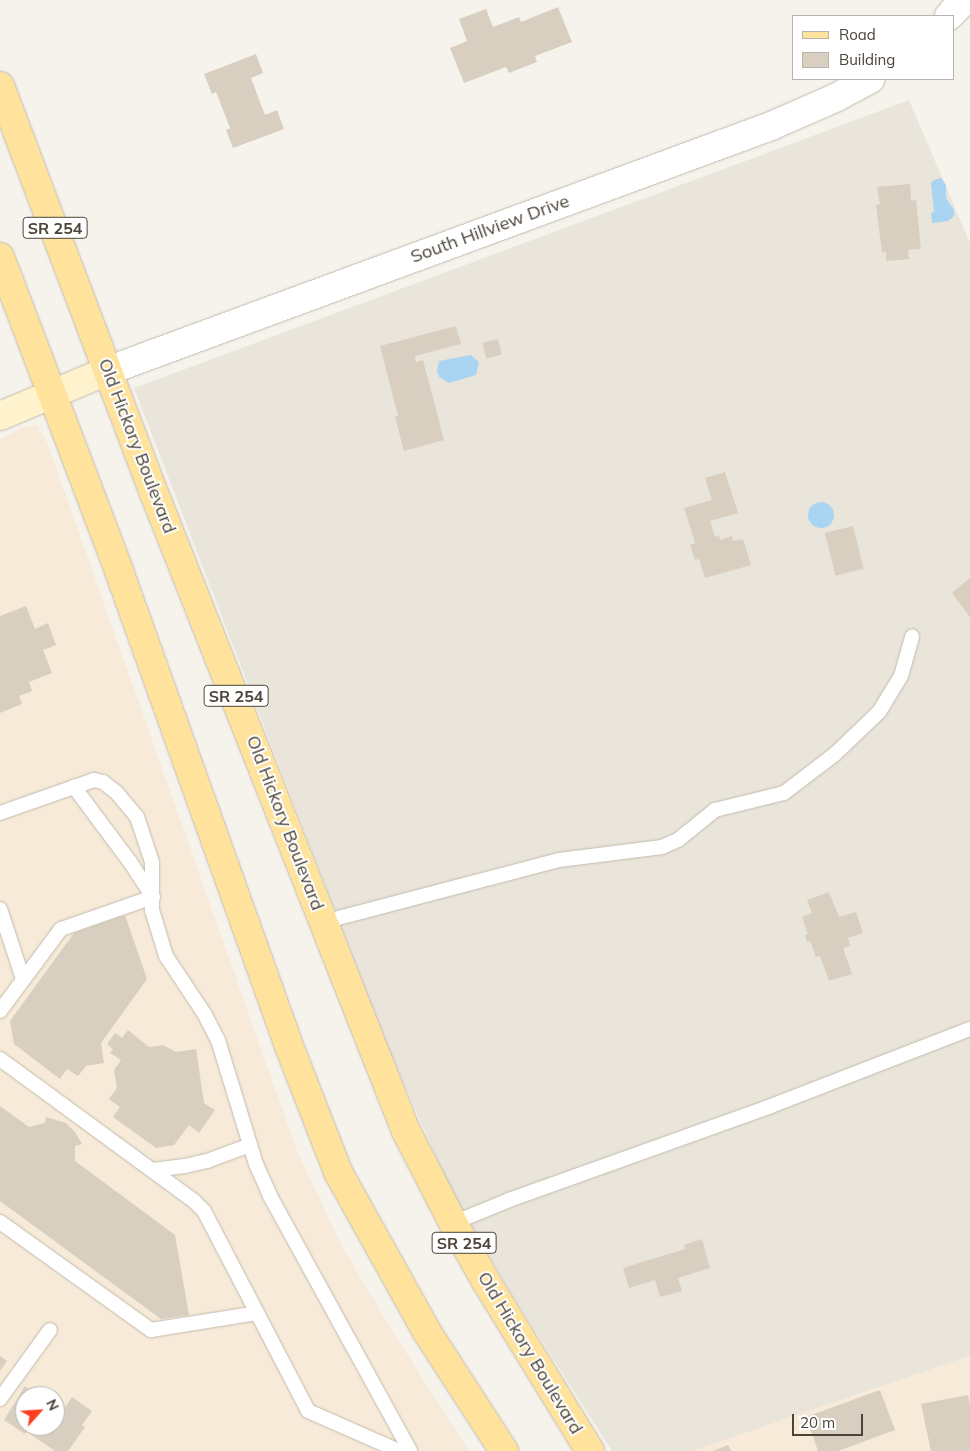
<!DOCTYPE html>
<style>
body{margin:0}
#map{position:relative;width:970px;height:1451px;overflow:hidden;background:#f6f3ec;font-family:Mulish,sans-serif}
div>[style]{position:absolute}
.residential>*{inset:0;background:#eae5da}
.commercial>*{inset:0;background:#f7ead8}
.water>*{inset:0;background:#a9d4f2}
.round{border-radius:50%}
.building>*{inset:0;background:#d8cfc1;transform-origin:0 0}
.roads{filter:drop-shadow(0 0 1px #c2bbae) drop-shadow(0 0 1px #c2bbae)}
.lane>*{height:14px;margin:-7px;padding:0 7px;transform-origin:7px;border-radius:7px;background:#fff}
.street>*{height:28px;margin:-14px;padding:0 14px;transform-origin:14px;border-radius:14px;background:#fff}
.secondary>*{height:28px;margin:-14px;padding:0 14px;transform-origin:14px;border-radius:14px;background:#fff3cd}
.primary>*{height:28px;margin:-14px;padding:0 14px;transform-origin:14px;border-radius:14px;background:#ffe39c}
span{translate:-50% -50%;white-space:nowrap;text-align:center;line-height:1.15;-webkit-text-stroke:4px #fff;paint-order:stroke}
.shield-label span{padding:1px 4px;background:#fff;border:1px solid;border-radius:4px;-webkit-text-stroke-width:0}
.shield-label{font-size:16px;color:#4b4439;font-weight:700}
.street-label{font-size:18px;color:#4b4439}
.legend{position:absolute;left:792px;top:15px;width:162px;height:65px;box-sizing:border-box;background:#fff;border:1px solid #b7b4b0;margin:0;padding:6px 9px;list-style:none;font-size:15px;color:#4b4439}
.legend li{display:flex;align-items:center;gap:10px;height:25px}
.legend b{width:25px;border:1px solid #b7b4b0}
.north{position:absolute;left:15px;top:1386px;width:50px;height:50px;box-sizing:border-box;background:#fff;border:1px solid #b7b4b0;border-radius:50%;rotate:64deg;font-size:14px;font-weight:700;line-height:20px;text-align:center;color:#4b4439}
.north::after{content:'';display:block;margin:auto;width:18px;height:22px;background:#fc3f1d;clip-path:polygon(50% 0,100% 100%,50% 72%,0 100%)}
.scale{position:absolute;left:792px;top:1414px;width:71px;height:22px;box-sizing:border-box;border:2px solid #4b4439;border-top:0;padding-left:6px;font-size:15px;line-height:18px;white-space:nowrap;color:#4b4439;-webkit-text-stroke:4px #fff;paint-order:stroke}
</style>
<div id="map">
<div class="residential">
<div style="clip-path:polygon(909px 100px,970px 243px,970px 1356px,692px 1451px,612px 1451px,508px 1288px,452px 1192px,389px 1051px,134px 388px)"></div>
</div>
<div class="commercial">
<div style="clip-path:polygon(evenodd,37px 425px,47px 442px,297px 1151px,343px 1248px,398px 1340px,469px 1451px,0 1451px,0 439px,24px 427px,37px 425px,25px 1396px,55px 1396px,55px 1426px,25px 1426px,25px 1396px)"></div>
<div style="clip-path:polygon(970px 1356px,970px 1451px,692px 1451px)"></div>
</div>
<div class="water">
<div style="clip-path:polygon(941px 178px,946px 185px,946px 198px,954px 210px,954px 216px,948px 221px,932px 223px,931px 213px,934px 212px,931px 183px,934px 180px)"></div>
<div style="clip-path:polygon(471px 355px,479px 362px,476px 375px,449px 383px,439px 377px,437px 371px,439px 361px)"></div>
<div class="round" style="left:808px;top:502px;width:26px;height:26px"></div>
</div>
<div class="building">
<div style="clip-path:polygon(558px 7px,572px 42px,535px 56px,537px 62px,509px 73px,506px 67px,464px 83px,450px 48px,467px 41px,459px 19px,486px 9px,493px 27px,519px 17px,521px 22px)"></div>
<div style="clip-path:polygon(256px 54px,263px 73px,251px 78px,265px 115px,277px 110px,284px 129px,233px 148px,226px 130px,230px 128px,216px 92px,212px 94px,204px 74px)"></div>
<div style="clip-path:polygon(910px 184px,911px 201px,916px 200px,921px 249px,908px 250px,909px 259px,886px 261px,886px 252px,882px 253px,876px 205px,880px 204px,877px 187px)"></div>
<div style="clip-path:polygon(456px 326px,461px 344px,415px 356px,416px 362px,423px 360px,444px 440px,404px 451px,395px 417px,398px 416px,380px 346px)"></div>
<div style="left:498px;top:339px;width:16px;height:16px;rotate:76deg"></div>
<div style="clip-path:polygon(725px 472px,738px 513px,710px 521px,715px 537px,719px 535px,720px 540px,732px 536px,733px 541px,743px 539px,751px 565px,705px 578px,699px 559px,695px 560px,690px 545px,695px 543px,684px 508px,712px 500px,705px 478px)"></div>
<div style="left:853px;top:526px;width:44px;height:29px;rotate:76deg"></div>
<div style="clip-path:polygon(970px 578px,970px 617px,952px 593px)"></div>
<div style="clip-path:polygon(26px 606px,35px 629px,48px 623px,56px 645px,43px 650px,52px 673px,29px 682px,32px 691px,19px 696px,22px 704px,0 713px,0 616px)"></div>
<div style="clip-path:polygon(829px 892px,839px 917px,856px 912px,863px 933px,848px 938px,850px 946px,843px 948px,852px 974px,829px 981px,820px 956px,816px 957px,810px 941px,807px 942px,805px 935px,808px 934px,802px 917px,812px 913px,807px 900px)"></div>
<div style="clip-path:polygon(125px 915px,147px 979px,101px 1043px,104px 1063px,86px 1066px,78px 1076px,67px 1069px,60px 1079px,14px 1044px,10px 1021px,74px 933px)"></div>
<div style="clip-path:polygon(128px 1030px,149px 1047px,163px 1045px,176px 1052px,196px 1049px,204px 1103px,215px 1110px,199px 1133px,189px 1125px,174px 1145px,156px 1148px,113px 1117px,120px 1107px,109px 1099px,117px 1088px,114px 1070px,121px 1060px,110px 1053px,113px 1049px,107px 1044px,115px 1033px,122px 1038px)"></div>
<div style="clip-path:polygon(0 1106px,29px 1127px,45px 1123px,46px 1117px,66px 1123px,75px 1132px,82px 1144px,75px 1146px,75px 1161px,175px 1235px,189px 1315px,161px 1319px,0 1201px)"></div>
<div style="clip-path:polygon(702px 1239px,710px 1268px,678px 1278px,682px 1291px,660px 1297px,655px 1280px,629px 1288px,623px 1268px,685px 1249px,684px 1245px)"></div>
<div style="clip-path:polygon(0 1356px,7px 1361px,0 1371px)"></div>
<div style="clip-path:polygon(25px 1386px,39px 1396px,25px 1396px,25px 1426px,55px 1426px,55px 1407px,62px 1412px,72px 1397px,92px 1411px,82px 1425px,85px 1427px,68px 1451px,55px 1451px,27px 1432px,25px 1434px,4px 1420px)"></div>
<div style="clip-path:polygon(880px 1390px,895px 1430px,838px 1451px,818px 1451px,806px 1417px)"></div>
<div style="clip-path:polygon(968px 1395px,970px 1406px,970px 1451px,931px 1451px,921px 1404px)"></div>
<div style="clip-path:polygon(728px 1445px,731px 1451px,713px 1451px)"></div>
</div>
<div class="roads">
<div class="lane">
<div style="left:0;top:813px;width:100px;rotate:-19.3deg"></div>
<div style="left:94px;top:780px;width:9px;rotate:13deg"></div>
<div style="left:103px;top:782px;width:16px;rotate:38deg"></div>
<div style="left:116px;top:792px;width:33px;rotate:50deg"></div>
<div style="left:137px;top:817px;width:47px;rotate:71.6deg"></div>
<div style="left:152px;top:862px;width:48px;rotate:90deg"></div>
<div style="left:152px;top:910px;width:48px;rotate:73.1deg"></div>
<div style="left:166px;top:956px;width:71px;rotate:56.5deg"></div>
<div style="left:205px;top:1015px;width:28px;rotate:63deg"></div>
<div style="left:218px;top:1040px;width:130px;rotate:73deg"></div>
<div style="left:256px;top:1164px;width:35px;rotate:66deg"></div>
<div style="left:270px;top:1196px;width:291px;rotate:61.2deg"></div>
<div style="left:0;top:909px;width:74px;rotate:71.8deg"></div>
<div style="left:323px;top:922px;width:244px;rotate:-14.7deg"></div>
<div style="left:559px;top:860px;width:104px;rotate:-7.2deg"></div>
<div style="left:662px;top:847px;width:17px;rotate:-24deg"></div>
<div style="left:678px;top:840px;width:48px;rotate:-39deg"></div>
<div style="left:715px;top:810px;width:71px;rotate:-13.8deg"></div>
<div style="left:784px;top:793px;width:64px;rotate:-37.4deg"></div>
<div style="left:835px;top:754px;width:61px;rotate:-43.7deg"></div>
<div style="left:879px;top:712px;width:42px;rotate:-58.6deg"></div>
<div style="left:901px;top:676px;width:41px;rotate:-74.2deg"></div>
<div style="left:0;top:1011px;width:102px;rotate:-53.4deg"></div>
<div style="left:61px;top:929px;width:97px;rotate:-19.2deg"></div>
<div style="left:153px;top:897px;width:42px;rotate:-123.3deg"></div>
<div style="left:130px;top:862px;width:94px;rotate:-126.7deg"></div>
<div style="left:0;top:1059px;width:240px;rotate:36.2deg"></div>
<div style="left:194px;top:1201px;width:14px;rotate:45deg"></div>
<div style="left:204px;top:1211px;width:225px;rotate:62.5deg"></div>
<div style="left:308px;top:1411px;width:99px;rotate:23.7deg"></div>
<div style="left:152px;top:1170px;width:33px;rotate:-7deg"></div>
<div style="left:185px;top:1166px;width:23px;rotate:-13deg"></div>
<div style="left:207px;top:1161px;width:46px;rotate:-20.4deg"></div>
<div style="left:0;top:1222px;width:186px;rotate:35.6deg"></div>
<div style="left:151px;top:1330px;width:107px;rotate:-9.1deg"></div>
<div style="left:453px;top:1223px;width:61px;rotate:-22.3deg"></div>
<div style="left:509px;top:1200px;width:278px;rotate:-19.7deg"></div>
<div style="left:771px;top:1106px;width:213px;rotate:-21.2deg"></div>
<div style="left:0;top:1399px;width:85px;rotate:-54.1deg"></div>
</div>
<div class="street">
<div style="left:949px;top:16px;width:22px;rotate:-47deg"></div>
<div style="left:107px;top:371px;width:708px;rotate:-20.25deg"></div>
<div style="left:771px;top:126px;width:70px;rotate:-23.6deg"></div>
<div style="left:835px;top:98px;width:40px;rotate:-28deg"></div>
</div>
<div class="secondary">
<div style="left:0;top:416px;width:116px;rotate:-22.8deg"></div>
</div>
<div class="primary">
<div style="left:0;top:86px;width:435px;rotate:69.3deg"></div>
<div style="left:154px;top:493px;width:686px;rotate:68.45deg"></div>
<div style="left:406px;top:1131px;width:103px;rotate:62.9deg"></div>
<div style="left:453px;top:1223px;width:69px;rotate:60.5deg"></div>
<div style="left:487px;top:1283px;width:197px;rotate:58.5deg"></div>
<div style="left:0;top:257px;width:336px;rotate:69.2deg"></div>
<div style="left:119px;top:571px;width:499px;rotate:70.3deg"></div>
<div style="left:287px;top:1041px;width:141px;rotate:68.7deg"></div>
<div style="left:338px;top:1172px;width:183px;rotate:60.9deg"></div>
<div style="left:427px;top:1332px;width:142px;rotate:57.1deg"></div>
</div>
</div>
<div class="shield-label">
<span style="left:55px;top:228px">SR 254</span>
<span style="left:236px;top:696px">SR 254</span>
<span style="left:464px;top:1243px">SR 254</span>
</div>
<div class="street-label">
<span style="left:490px;top:229px;rotate:-20deg">South Hillview Drive</span>
<span style="left:137px;top:446px;rotate:69deg">Old Hickory Boulevard</span>
<span style="left:285px;top:823px;rotate:69deg">Old Hickory Boulevard</span>
<span style="left:530px;top:1353px;rotate:59deg">Old Hickory Boulevard</span>
</div>
<ul class="legend">
<li><b style="height:6px;background:#ffe39c"></b>Road</li>
<li><b style="height:14px;background:#d8cfc1"></b>Building</li>
</ul>
<div class="north">N</div>
<div class="scale">20 m</div>
</div>
